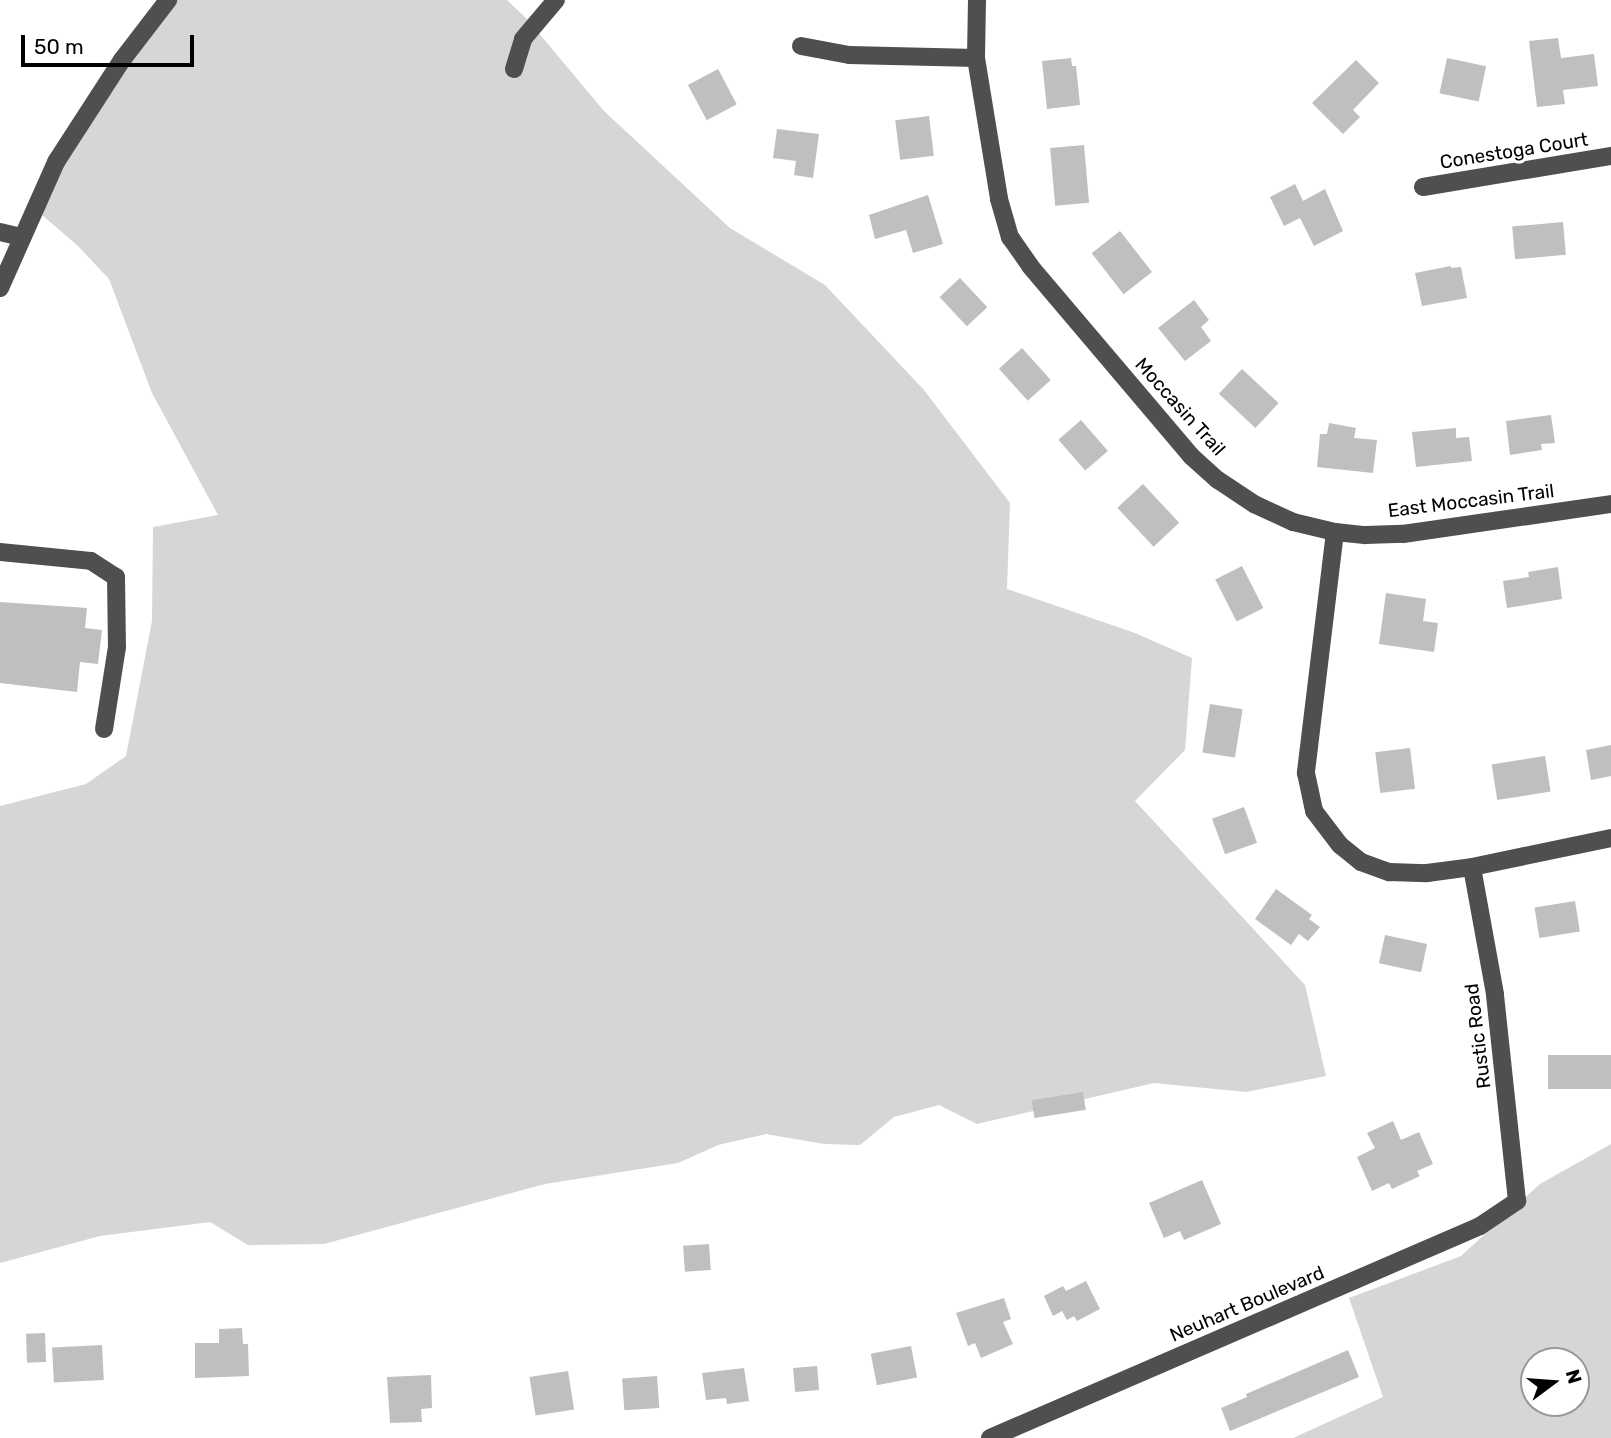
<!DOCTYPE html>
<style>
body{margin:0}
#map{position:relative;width:1611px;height:1438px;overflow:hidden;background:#fff;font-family:Rubik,sans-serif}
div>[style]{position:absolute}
.green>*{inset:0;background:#d6d6d6}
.building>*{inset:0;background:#bfbfbf;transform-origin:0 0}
.minor>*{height:18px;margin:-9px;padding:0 9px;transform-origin:9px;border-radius:9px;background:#4f4f4f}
span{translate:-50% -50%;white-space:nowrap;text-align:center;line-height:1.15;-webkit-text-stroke:6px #fff;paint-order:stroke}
.street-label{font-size:19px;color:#000}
.north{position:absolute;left:1520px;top:1347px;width:70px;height:70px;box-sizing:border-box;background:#fff;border:2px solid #999;border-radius:50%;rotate:74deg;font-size:19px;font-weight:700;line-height:28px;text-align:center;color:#000}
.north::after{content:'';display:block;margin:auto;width:24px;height:32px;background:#000;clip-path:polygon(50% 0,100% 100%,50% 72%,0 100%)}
.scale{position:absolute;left:21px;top:35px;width:173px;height:32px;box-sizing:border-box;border:4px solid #000;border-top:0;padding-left:9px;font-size:21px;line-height:24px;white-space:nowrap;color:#000;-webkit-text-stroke:5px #fff;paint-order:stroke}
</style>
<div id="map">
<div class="green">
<div style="clip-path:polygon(168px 0,507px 0,527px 19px,604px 111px,730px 228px,825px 285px,924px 390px,1010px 503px,1007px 589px,1135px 633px,1192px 658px,1185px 750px,1135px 801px,1305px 985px,1326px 1076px,1246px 1092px,1154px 1083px,977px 1124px,939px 1105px,894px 1117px,860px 1145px,824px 1144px,766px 1134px,718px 1145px,678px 1163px,545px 1184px,324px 1244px,248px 1245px,210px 1222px,100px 1236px,0 1263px,0 806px,86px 784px,126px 756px,152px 621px,153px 527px,218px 515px,152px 393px,109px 279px,78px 246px,35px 209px)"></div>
<div style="clip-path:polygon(evenodd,1611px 1144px,1611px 1438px,1293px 1438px,1383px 1397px,1349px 1298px,1461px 1256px,1540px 1184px,1611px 1144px,1534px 1361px,1576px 1361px,1576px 1403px,1534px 1403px,1534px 1361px)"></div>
</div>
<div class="building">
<div style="clip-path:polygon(1558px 38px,1561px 58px,1594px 54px,1598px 86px,1563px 90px,1565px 104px,1537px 107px,1529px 41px)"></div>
<div style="clip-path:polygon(1071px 58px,1072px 66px,1076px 66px,1080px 105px,1047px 109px,1042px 61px)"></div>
<div style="left:1447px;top:58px;width:40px;height:36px;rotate:12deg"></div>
<div style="clip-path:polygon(1356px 60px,1379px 83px,1353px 110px,1360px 117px,1343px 134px,1312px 103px)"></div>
<div style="left:718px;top:69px;width:40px;height:34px;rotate:62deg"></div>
<div style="left:929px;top:116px;width:40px;height:34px;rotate:83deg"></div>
<div style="clip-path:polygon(777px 129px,819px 134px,813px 178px,794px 175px,796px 161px,773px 158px)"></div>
<div style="left:1084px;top:145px;width:58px;height:34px;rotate:85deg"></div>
<div style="clip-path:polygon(1295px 184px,1303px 201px,1325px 189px,1343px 231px,1314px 246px,1300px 218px,1284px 226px,1270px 197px)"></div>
<div style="clip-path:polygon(928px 195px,943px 244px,913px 253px,906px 230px,875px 239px,869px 215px)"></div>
<div style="left:1563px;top:222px;width:33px;height:51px;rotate:85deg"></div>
<div style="left:1120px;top:231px;width:52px;height:36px;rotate:52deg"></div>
<div style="clip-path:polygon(1451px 266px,1451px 268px,1461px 267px,1467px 298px,1422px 306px,1415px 273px)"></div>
<div style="left:960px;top:278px;width:40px;height:28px;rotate:47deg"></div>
<div style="clip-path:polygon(1194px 300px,1209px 320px,1201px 327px,1211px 341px,1185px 361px,1158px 328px)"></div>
<div style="left:1022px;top:348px;width:43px;height:31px;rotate:48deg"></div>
<div style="left:1242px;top:369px;width:50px;height:34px;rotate:43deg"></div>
<div style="clip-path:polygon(1551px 415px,1555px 443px,1541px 444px,1542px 450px,1510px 455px,1506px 421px)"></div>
<div style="left:1081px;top:420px;width:41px;height:30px;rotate:49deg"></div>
<div style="clip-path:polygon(1329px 423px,1356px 428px,1354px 438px,1377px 440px,1373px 473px,1317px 467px,1320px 434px,1327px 434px)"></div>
<div style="clip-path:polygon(1456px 428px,1456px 438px,1469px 437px,1472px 461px,1416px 467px,1412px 432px)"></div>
<div style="left:1143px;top:484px;width:53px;height:35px;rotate:47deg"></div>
<div style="left:1242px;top:566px;width:47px;height:30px;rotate:63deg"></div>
<div style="clip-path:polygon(1558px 567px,1562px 599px,1507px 608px,1503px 581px,1529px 577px,1528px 572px)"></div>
<div style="clip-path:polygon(1386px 593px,1426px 599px,1423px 621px,1438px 623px,1434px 652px,1379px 644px)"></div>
<div style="clip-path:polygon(0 602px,87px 608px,85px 628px,102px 630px,98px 664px,80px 662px,77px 692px,0 683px)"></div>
<div style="left:1210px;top:704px;width:33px;height:49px;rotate:9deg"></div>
<div style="clip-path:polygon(1611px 745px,1611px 776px,1591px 780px,1586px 750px)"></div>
<div style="left:1410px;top:748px;width:41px;height:35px;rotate:83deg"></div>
<div style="left:1545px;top:756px;width:36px;height:54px;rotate:81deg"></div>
<div style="left:1244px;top:807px;width:38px;height:34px;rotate:70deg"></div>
<div style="clip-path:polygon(1276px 889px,1312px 915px,1309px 919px,1320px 927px,1308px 941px,1299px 934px,1291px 945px,1255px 919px)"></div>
<div style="left:1575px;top:901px;width:31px;height:41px;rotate:81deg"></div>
<div style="left:1385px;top:935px;width:43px;height:29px;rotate:12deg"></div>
<div style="left:1611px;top:1055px;width:34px;height:63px;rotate:90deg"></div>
<div style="left:1083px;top:1092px;width:18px;height:52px;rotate:81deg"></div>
<div style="clip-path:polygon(1393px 1121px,1401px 1140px,1419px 1132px,1433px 1164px,1417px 1171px,1420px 1176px,1392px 1189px,1389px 1183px,1372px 1191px,1357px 1157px,1375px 1148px,1367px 1133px)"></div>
<div style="clip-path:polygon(1202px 1180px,1221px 1224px,1184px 1240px,1180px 1231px,1164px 1238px,1149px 1203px)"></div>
<div style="left:709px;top:1244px;width:26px;height:26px;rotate:86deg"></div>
<div style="clip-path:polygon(1086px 1281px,1100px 1309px,1077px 1321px,1074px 1316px,1067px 1320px,1062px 1311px,1053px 1316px,1044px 1296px,1063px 1286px,1066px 1291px)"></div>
<div style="clip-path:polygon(1004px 1298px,1011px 1319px,1003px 1322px,1013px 1344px,981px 1358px,975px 1343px,968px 1346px,956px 1313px)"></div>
<div style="clip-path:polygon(242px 1328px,243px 1344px,248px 1344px,249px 1376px,195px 1378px,195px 1343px,219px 1343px,219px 1329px)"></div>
<div style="left:45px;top:1333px;width:29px;height:19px;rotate:88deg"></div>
<div style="left:102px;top:1345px;width:35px;height:50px;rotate:87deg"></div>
<div style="left:911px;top:1346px;width:32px;height:41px;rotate:79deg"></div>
<div style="clip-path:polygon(1348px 1350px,1359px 1377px,1230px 1431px,1221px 1408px,1247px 1397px,1246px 1394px)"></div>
<div style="left:817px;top:1366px;width:24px;height:24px;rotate:85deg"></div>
<div style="clip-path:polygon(744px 1368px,749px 1401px,727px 1404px,726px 1398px,706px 1400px,702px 1373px)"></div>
<div style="left:568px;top:1371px;width:39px;height:39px;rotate:81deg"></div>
<div style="clip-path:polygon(431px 1375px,432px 1408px,421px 1409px,422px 1422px,390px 1423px,387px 1377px)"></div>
<div style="left:657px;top:1376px;width:32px;height:35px;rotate:86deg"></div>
</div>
<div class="minor">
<div style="left:977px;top:0;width:58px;rotate:91deg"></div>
<div style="left:976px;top:58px;width:143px;rotate:80.7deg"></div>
<div style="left:999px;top:199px;width:40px;rotate:74deg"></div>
<div style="left:1010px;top:237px;width:35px;rotate:55deg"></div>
<div style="left:1030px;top:266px;width:249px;rotate:49.7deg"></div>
<div style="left:1191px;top:456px;width:36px;rotate:42deg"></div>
<div style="left:1218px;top:480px;width:43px;rotate:33.7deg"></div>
<div style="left:1254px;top:504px;width:43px;rotate:24.8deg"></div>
<div style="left:1293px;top:522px;width:43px;rotate:13.4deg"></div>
<div style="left:1335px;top:532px;width:30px;rotate:6deg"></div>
<div style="left:1365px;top:535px;width:38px;rotate:-2deg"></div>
<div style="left:1403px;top:534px;width:210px;rotate:-8.2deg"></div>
<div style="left:801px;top:46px;width:49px;rotate:10.6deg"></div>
<div style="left:849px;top:55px;width:127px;rotate:1.4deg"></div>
<div style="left:514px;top:69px;width:31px;rotate:-73deg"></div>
<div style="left:523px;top:39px;width:51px;rotate:-49.8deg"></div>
<div style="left:1423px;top:187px;width:191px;rotate:-9.4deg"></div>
<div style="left:0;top:232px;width:23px;rotate:13deg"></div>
<div style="left:0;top:288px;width:138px;rotate:-66deg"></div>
<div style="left:56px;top:162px;width:121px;rotate:-57.1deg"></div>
<div style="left:122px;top:60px;width:76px;rotate:-52.5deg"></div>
<div style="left:1335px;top:532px;width:243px;rotate:96.9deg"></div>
<div style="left:1306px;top:773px;width:39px;rotate:78deg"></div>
<div style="left:1314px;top:811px;width:43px;rotate:52.6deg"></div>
<div style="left:1340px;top:845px;width:27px;rotate:39deg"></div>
<div style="left:1361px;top:862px;width:30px;rotate:20deg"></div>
<div style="left:1389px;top:872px;width:38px;rotate:2deg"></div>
<div style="left:1427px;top:873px;width:45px;rotate:-7.6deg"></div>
<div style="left:1472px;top:867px;width:142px;rotate:-11.8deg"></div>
<div style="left:0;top:552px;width:91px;rotate:5.6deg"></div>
<div style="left:91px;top:561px;width:30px;rotate:33deg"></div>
<div style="left:116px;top:577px;width:70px;rotate:89.2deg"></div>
<div style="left:117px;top:647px;width:83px;rotate:99deg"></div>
<div style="left:990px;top:1438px;width:534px;rotate:-23.4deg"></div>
<div style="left:1480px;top:1226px;width:45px;rotate:-34deg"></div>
<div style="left:1517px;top:1201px;width:208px;rotate:-96.1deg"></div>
<div style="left:1495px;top:994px;width:129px;rotate:-100.3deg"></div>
</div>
<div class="street-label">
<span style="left:1514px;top:151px;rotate:-9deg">Conestoga Court</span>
<span style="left:1180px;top:407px;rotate:48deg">Moccasin Trail</span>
<span style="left:1471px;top:501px;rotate:-7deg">East Moccasin Trail</span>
<span style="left:1478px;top:1036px;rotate:-97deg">Rustic Road</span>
<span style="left:1247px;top:1304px;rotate:-23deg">Neuhart Boulevard</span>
</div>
<div class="north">N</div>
<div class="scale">50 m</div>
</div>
